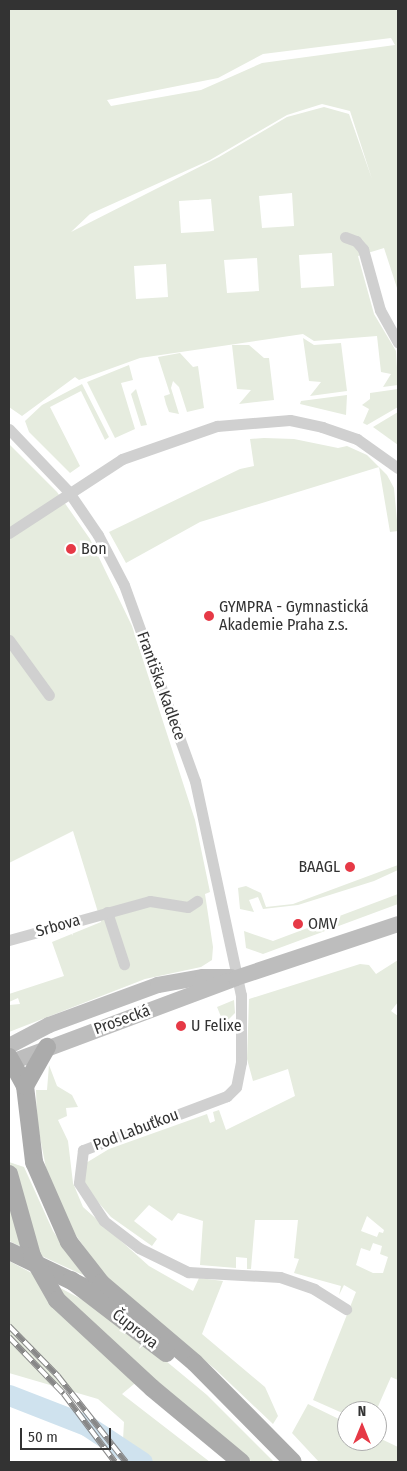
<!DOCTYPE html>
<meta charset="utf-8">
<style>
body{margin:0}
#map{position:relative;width:407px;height:1471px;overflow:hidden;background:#fff;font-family:"Fira Sans Condensed",sans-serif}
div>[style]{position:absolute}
.green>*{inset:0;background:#e6ecdf}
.river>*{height:21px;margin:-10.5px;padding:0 10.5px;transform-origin:10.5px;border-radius:10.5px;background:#cfe2ee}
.minor>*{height:11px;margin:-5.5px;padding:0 5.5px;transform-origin:5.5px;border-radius:5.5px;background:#d0d0d0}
.secondary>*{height:16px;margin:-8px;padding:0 8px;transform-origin:8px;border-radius:8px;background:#bdbdbd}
.primary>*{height:18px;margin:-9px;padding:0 9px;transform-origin:9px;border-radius:9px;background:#ababab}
.rail>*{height:5.5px;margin-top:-2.75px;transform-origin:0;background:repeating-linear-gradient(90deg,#fff 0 11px,#888 0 22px);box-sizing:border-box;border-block:1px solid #888}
.primary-bridge>*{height:18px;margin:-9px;padding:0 9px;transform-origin:9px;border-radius:9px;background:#ababab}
.dots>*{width:14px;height:14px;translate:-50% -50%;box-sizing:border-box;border:2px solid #fff;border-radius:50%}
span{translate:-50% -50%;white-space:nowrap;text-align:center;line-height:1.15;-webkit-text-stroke:5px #fff;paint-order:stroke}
.poi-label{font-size:16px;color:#333}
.left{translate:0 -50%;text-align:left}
.right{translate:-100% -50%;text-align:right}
.street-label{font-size:16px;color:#333}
.frame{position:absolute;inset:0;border:10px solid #333;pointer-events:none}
.north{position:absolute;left:337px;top:1401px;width:50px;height:50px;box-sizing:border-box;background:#fff;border:1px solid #adadad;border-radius:50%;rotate:0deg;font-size:14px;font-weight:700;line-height:20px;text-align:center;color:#333}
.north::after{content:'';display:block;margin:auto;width:18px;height:22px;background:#e63946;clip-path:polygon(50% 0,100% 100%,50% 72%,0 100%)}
.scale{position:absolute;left:20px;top:1428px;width:91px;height:22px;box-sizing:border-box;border:2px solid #333;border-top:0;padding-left:6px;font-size:15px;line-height:18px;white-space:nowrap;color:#333;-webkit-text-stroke:4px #fff;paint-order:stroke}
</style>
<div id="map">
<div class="green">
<div style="clip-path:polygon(evenodd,9px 9px,398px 9px,398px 291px,384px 248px,358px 256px,374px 314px,396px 351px,398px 385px,383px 387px,391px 374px,381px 372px,377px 336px,314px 341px,303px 334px,140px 358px,79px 380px,75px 377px,22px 416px,9px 407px,9px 9px,391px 38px,395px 45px,262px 63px,201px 90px,111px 106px,107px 100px,218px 78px,263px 54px,391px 38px,9px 9px,322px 104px,350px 111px,372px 179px,349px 114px,324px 107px,287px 117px,219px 157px,71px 232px,90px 214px,210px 160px,287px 115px,322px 104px,9px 9px,292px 193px,294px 226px,262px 228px,259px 196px,292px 193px,9px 9px,211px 199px,214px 231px,181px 233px,179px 201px,211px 199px,9px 9px,332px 253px,334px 286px,301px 288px,299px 255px,332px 253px,9px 9px,257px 258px,259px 291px,227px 293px,224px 260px,257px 258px,9px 9px,166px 264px,168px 297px,136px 299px,134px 266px,166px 264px)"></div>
<div style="clip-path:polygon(303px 338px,314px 345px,341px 343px,347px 391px,310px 396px,321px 382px,309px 381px)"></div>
<div style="clip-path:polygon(232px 345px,249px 345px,264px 358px,269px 358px,274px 400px,239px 404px,251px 390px,237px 389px)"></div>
<div style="clip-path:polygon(180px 353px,193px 367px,198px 366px,204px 408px,187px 412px,179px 387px,173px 381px,171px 388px,179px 414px,169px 412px,166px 404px,164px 396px,170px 394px,158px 357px)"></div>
<div style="clip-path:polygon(129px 365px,133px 380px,121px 383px,135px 429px,115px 438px,87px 382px)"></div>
<div style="clip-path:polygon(82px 384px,109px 437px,105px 440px,81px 391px,50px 407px,80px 466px,70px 473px,29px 432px,25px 421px,42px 405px)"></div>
<div style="clip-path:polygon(136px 389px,147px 425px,141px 426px,131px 394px)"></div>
<div style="clip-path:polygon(398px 389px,398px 407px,367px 425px,363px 423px,369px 409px,362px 405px,370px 399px,370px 393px)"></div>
<div style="clip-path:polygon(347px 395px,346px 415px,300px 404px,301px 401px)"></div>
<div style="clip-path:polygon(398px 412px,398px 445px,373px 427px)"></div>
<div style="clip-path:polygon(264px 438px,294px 439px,338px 448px,347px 446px,367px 455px,387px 475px,394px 488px,398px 531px,390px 532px,379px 467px,200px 522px,126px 563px,109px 532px,240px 469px,254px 466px,250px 439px)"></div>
<div style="clip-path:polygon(9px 444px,57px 492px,90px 539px,132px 626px,195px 820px,210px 892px,205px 894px,213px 947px,212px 960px,201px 967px,145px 979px,9px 1032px,9px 1005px,20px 1004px,18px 998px,9px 1002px,9px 994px,64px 976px,52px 942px,101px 922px,73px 831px,9px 863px)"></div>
<div style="clip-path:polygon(398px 865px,398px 870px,374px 881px,298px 905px,263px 909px,258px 897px,249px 900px,254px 912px,240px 909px,238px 888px,246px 886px,261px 893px,266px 907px,293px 904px)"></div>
<div style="clip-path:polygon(398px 894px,398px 904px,263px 954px,246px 948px,244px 931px,273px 941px)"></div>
<div style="clip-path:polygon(evenodd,398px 960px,398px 1002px,391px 1011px,398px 1016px,398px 1380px,391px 1377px,376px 1411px,347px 1411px,347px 1415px,313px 1400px,356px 1292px,344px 1285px,339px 1295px,341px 1286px,294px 1273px,299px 1259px,294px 1258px,298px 1220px,255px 1220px,251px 1269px,247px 1269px,247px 1258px,236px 1257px,236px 1268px,200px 1265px,203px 1221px,178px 1213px,172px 1221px,149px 1205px,134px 1221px,157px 1239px,152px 1246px,111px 1217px,85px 1187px,84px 1177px,86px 1163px,109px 1149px,207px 1114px,210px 1123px,215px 1121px,213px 1112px,219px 1110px,226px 1130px,295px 1096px,288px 1069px,253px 1081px,247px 1059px,249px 999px,360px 964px,369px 965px,376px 974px,398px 960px,367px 1216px,384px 1230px,383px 1233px,379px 1232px,377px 1237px,361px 1231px,367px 1216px,398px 960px,373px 1243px,382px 1246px,380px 1254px,388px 1257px,383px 1273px,373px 1273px,356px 1265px,361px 1248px,370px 1251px,373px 1243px)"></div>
<div style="clip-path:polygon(234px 1000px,235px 1013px,224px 1024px,217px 1007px)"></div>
<div style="clip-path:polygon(49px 1065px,57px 1086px,72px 1095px,78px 1107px,66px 1108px,67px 1116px,58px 1120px,68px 1141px,73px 1183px,83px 1207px,149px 1266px,193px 1291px,199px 1278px,223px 1281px,202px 1334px,265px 1387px,278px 1416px,273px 1424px,215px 1369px,107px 1279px,72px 1230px,46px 1168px,37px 1122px,36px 1090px,47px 1090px)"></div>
<div style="clip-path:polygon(9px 1162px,24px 1167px,53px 1231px,83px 1275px,9px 1241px)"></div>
<div style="clip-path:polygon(9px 1261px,102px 1310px,137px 1337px,207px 1395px,274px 1462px,252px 1462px,146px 1374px,122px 1394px,210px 1462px,138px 1462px,123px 1440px,124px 1422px,98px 1399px,9px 1373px)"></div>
<div style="clip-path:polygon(308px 1404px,347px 1423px,347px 1441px,377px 1441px,377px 1437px,398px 1447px,398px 1462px,319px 1462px,292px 1433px)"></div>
</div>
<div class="river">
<div style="left:9px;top:1395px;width:83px;rotate:21.3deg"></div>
<div style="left:86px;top:1425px;width:67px;rotate:33.5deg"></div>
</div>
<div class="minor">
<div style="left:345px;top:237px;width:12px;rotate:20deg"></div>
<div style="left:356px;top:241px;width:11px;rotate:49deg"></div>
<div style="left:363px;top:249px;width:63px;rotate:74.4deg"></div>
<div style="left:380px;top:310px;width:37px;rotate:61deg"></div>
<div style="left:9px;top:429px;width:86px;rotate:46.4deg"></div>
<div style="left:68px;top:491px;width:53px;rotate:55.7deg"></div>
<div style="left:98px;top:535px;width:56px;rotate:62.5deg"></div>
<div style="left:124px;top:585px;width:208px;rotate:70.1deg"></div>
<div style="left:195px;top:781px;width:219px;rotate:77.9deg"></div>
<div style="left:241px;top:995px;width:67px;rotate:90deg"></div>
<div style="left:241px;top:1062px;width:25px;rotate:101deg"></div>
<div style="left:236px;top:1087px;width:13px;rotate:135deg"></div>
<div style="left:227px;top:1096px;width:154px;rotate:159.4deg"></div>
<div style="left:83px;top:1150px;width:33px;rotate:97deg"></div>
<div style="left:79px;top:1183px;width:45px;rotate:56.7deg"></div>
<div style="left:104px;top:1221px;width:44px;rotate:37.6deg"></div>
<div style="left:139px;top:1248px;width:55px;rotate:26.1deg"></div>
<div style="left:188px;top:1272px;width:92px;rotate:3.1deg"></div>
<div style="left:280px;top:1277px;width:36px;rotate:19deg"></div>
<div style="left:314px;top:1289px;width:38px;rotate:32deg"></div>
<div style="left:9px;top:533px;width:135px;rotate:-33.2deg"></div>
<div style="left:122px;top:459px;width:101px;rotate:-19.2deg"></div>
<div style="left:217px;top:426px;width:73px;rotate:-4.7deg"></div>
<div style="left:290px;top:420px;width:33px;rotate:12deg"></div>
<div style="left:322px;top:427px;width:37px;rotate:19deg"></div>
<div style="left:357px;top:439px;width:50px;rotate:35.3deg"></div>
<div style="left:9px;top:640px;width:68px;rotate:54deg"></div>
<div style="left:107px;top:912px;width:55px;rotate:71.9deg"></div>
<div style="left:9px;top:940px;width:146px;rotate:-15.5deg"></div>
<div style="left:150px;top:901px;width:38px;rotate:9deg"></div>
<div style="left:188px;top:907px;width:11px;rotate:-34deg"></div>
</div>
<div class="secondary">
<div style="left:9px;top:1046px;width:45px;rotate:-27.7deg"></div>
<div style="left:49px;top:1025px;width:116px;rotate:-20.2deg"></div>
<div style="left:158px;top:985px;width:46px;rotate:-10.1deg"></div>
<div style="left:203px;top:977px;width:28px"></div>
<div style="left:9px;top:1063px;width:242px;rotate:-20.5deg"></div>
<div style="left:236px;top:978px;width:171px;rotate:-18.4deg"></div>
</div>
<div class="primary">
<div style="left:9px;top:1057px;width:33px;rotate:61deg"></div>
<div style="left:25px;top:1086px;width:77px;rotate:83.2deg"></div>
<div style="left:34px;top:1162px;width:87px;rotate:66.4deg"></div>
<div style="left:69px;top:1242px;width:52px;rotate:52deg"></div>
<div style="left:101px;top:1283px;width:123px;rotate:40.4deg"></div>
<div style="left:195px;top:1363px;width:139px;rotate:45.3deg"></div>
<div style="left:25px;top:1086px;width:45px;rotate:-60.6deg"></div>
<div style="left:9px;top:1174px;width:85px;rotate:74.3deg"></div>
<div style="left:9px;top:1251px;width:81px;rotate:25.6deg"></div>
<div style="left:71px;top:1280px;width:120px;rotate:37.5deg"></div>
<div style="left:152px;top:1388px;width:116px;rotate:39.7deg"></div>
</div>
<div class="rail">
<div style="left:9px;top:1326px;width:70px;rotate:45.6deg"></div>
<div style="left:58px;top:1376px;width:110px;rotate:51.7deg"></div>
<div style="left:9px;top:1337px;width:79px;rotate:46deg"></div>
<div style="left:64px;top:1394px;width:85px;rotate:53.1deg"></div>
</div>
<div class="primary-bridge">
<div style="left:32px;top:1256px;width:51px;rotate:60.4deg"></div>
<div style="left:57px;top:1300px;width:129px;rotate:42.8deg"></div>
</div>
<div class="dots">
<div style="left:71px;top:549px;background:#e63946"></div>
<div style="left:209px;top:616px;background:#e63946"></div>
<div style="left:350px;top:867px;background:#e63946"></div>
<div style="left:298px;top:924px;background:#e63946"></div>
<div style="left:181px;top:1026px;background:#e63946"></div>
</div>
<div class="poi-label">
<span class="left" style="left:81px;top:549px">Bon</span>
<span class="left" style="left:219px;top:616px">GYMPRA - Gymnastická<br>Akademie Praha z.s.</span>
<span class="right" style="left:340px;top:867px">BAAGL</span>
<span class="left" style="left:308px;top:924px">OMV</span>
<span class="left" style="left:191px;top:1026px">U Felixe</span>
</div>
<div class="street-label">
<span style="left:161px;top:686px;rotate:70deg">Františka Kadlece</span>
<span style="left:58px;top:926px;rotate:-16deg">Srbova</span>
<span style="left:122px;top:1020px;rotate:-20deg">Prosecká</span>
<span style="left:136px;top:1130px;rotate:-21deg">Pod Labuťkou</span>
<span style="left:135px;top:1329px;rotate:38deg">Čuprova</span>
</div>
<div class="frame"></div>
<div class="north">N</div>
<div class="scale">50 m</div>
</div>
